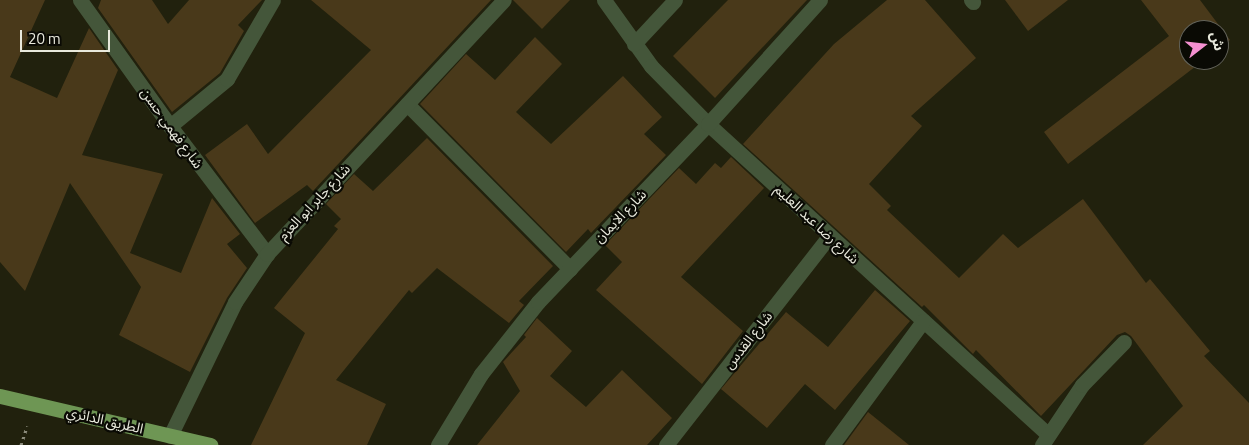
<!DOCTYPE html>
<meta charset="utf-8">
<style>
body{margin:0}
#map{position:relative;width:1249px;height:445px;overflow:hidden;background:#21210d;font-family:"Titillium Web","Noto Sans Arabic",sans-serif}
div>[style]{position:absolute}
.building>*{inset:0;background:#49391a}
.path>*{height:3px;margin-top:-1.5px;transform-origin:0;background:repeating-linear-gradient(90deg,#8d8d7d 0 2.5px,transparent 0 6.5px)}
.minor>*{height:15px;margin:-7.5px;padding:0 7.5px;transform-origin:7.5px;border-radius:7.5px;background:#44563a}
.trunk>*{height:15px;margin:-7.5px;padding:0 7.5px;transform-origin:7.5px;border-radius:7.5px;background:#6e9654}
span{translate:-50% -50%;white-space:nowrap;text-align:center;line-height:1.15;-webkit-text-stroke:4.5px #0a0a04;paint-order:stroke}
.street-label{font-size:14px;color:#e8e9dc}
.north{position:absolute;left:1179px;top:20px;width:50px;height:50px;box-sizing:border-box;background:#0a0a04;border:1px solid #63635a;border-radius:50%;rotate:74deg;font-size:14px;font-weight:700;line-height:20px;text-align:center;color:#e8e9dc}
.north::after{content:'';display:block;margin:auto;width:18px;height:22px;background:#f590d1;clip-path:polygon(50% 0,100% 100%,50% 72%,0 100%)}
.scale{position:absolute;left:20px;top:30px;width:90px;height:22px;box-sizing:border-box;border:2px solid #e8e9dc;border-top:0;padding-left:6px;font-size:15px;line-height:18px;white-space:nowrap;color:#e8e9dc;-webkit-text-stroke:4px #0a0a04;paint-order:stroke}
</style>
<div id="map">
<div class="building">
<div style="clip-path:polygon(0 0,45px 0,10px 77px,57px 98px,89px 28px,118px 70px,82px 155px,163px 174px,130px 253px,181px 273px,212px 198px,240px 234px,227px 244px,247px 268px,227px 298px,190px 372px,119px 335px,141px 287px,70px 183px,25px 291px,0 262px)"></div>
<div style="clip-path:polygon(101px 0,152px 0,168px 24px,189px 0,262px 0,238px 25px,244px 31px,220px 73px,172px 112px,98px 8px)"></div>
<div style="clip-path:polygon(311px 0,491px 0,313px 191px,307px 185px,255px 223px,205px 155px,247px 124px,268px 154px,371px 50px)"></div>
<div style="clip-path:polygon(513px 0,570px 0,542px 29px)"></div>
<div style="clip-path:polygon(728px 0,807px 0,715px 98px,673px 56px)"></div>
<div style="clip-path:polygon(887px 0,925px 0,976px 58px,911px 116px,922px 126px,869px 184px,891px 206px,887px 210px,959px 278px,1003px 234px,1018px 248px,1083px 199px,1146px 283px,1150px 279px,1210px 351px,1204px 356px,1249px 403px,1249px 445px,1143px 445px,1183px 406px,1131px 336px,1125px 332px,1117px 335px,1041px 416px,976px 350px,973px 354px,924px 305px,922px 307px,743px 144px,834px 44px)"></div>
<div style="clip-path:polygon(1005px 0,1068px 0,1028px 31px)"></div>
<div style="clip-path:polygon(1141px 0,1200px 0,1230px 40px,1219px 49px,1219px 30px,1189px 30px,1189px 60px,1204px 60px,1068px 164px,1044px 132px,1169px 36px)"></div>
<div style="clip-path:polygon(535px 37px,562px 64px,516px 112px,551px 144px,623px 76px,662px 117px,644px 134px,666px 155px,591px 233px,588px 229px,566px 252px,420px 104px,466px 54px,495px 80px)"></div>
<div style="clip-path:polygon(427px 138px,553px 266px,519px 301px,524px 305px,509px 323px,437px 268px,412px 293px,409px 290px,336px 380px,386px 404px,367px 445px,251px 445px,305px 333px,274px 308px,338px 229px,334px 226px,341px 219px,326px 204px,354px 174px,373px 191px)"></div>
<div style="clip-path:polygon(731px 157px,764px 188px,681px 277px,743px 331px,702px 384px,596px 290px,622px 262px,605px 245px,679px 168px,696px 184px,715px 163px,721px 168px)"></div>
<div style="clip-path:polygon(875px 290px,910px 321px,835px 410px,805px 384px,767px 428px,721px 389px,786px 312px,828px 347px)"></div>
<div style="clip-path:polygon(537px 318px,572px 351px,550px 376px,586px 407px,622px 370px,672px 418px,647px 445px,477px 445px,520px 391px,503px 362px,526px 337px,524px 335px)"></div>
<div style="clip-path:polygon(868px 412px,909px 445px,844px 445px)"></div>
</div>
<div class="path">
<div style="left:21px;top:445px;width:20px;rotate:-72deg"></div>
</div>
<div class="minor">
<div style="left:80px;top:0;width:155px;rotate:54.5deg"></div>
<div style="left:170px;top:126px;width:161px;rotate:52.8deg"></div>
<div style="left:604px;top:0;width:81px;rotate:54.5deg"></div>
<div style="left:651px;top:66px;width:81px;rotate:45.5deg"></div>
<div style="left:708px;top:124px;width:459px;rotate:42.4deg"></div>
<div style="left:971px;top:0;width:3px;rotate:45deg"></div>
<div style="left:634px;top:44px;width:60px;rotate:-47deg"></div>
<div style="left:407px;top:104px;width:232px;rotate:45.3deg"></div>
<div style="left:170px;top:126px;width:74px;rotate:-39.5deg"></div>
<div style="left:227px;top:79px;width:91px;rotate:-59.8deg"></div>
<div style="left:170px;top:436px;width:149px;rotate:-64.1deg"></div>
<div style="left:235px;top:302px;width:58px;rotate:-56.3deg"></div>
<div style="left:267px;top:254px;width:347px;rotate:-47deg"></div>
<div style="left:438px;top:445px;width:83px;rotate:-58.8deg"></div>
<div style="left:481px;top:374px;width:92px;rotate:-51.6deg"></div>
<div style="left:538px;top:302px;width:246px;rotate:-46.3deg"></div>
<div style="left:708px;top:124px;width:167px;rotate:-47.9deg"></div>
<div style="left:666px;top:445px;width:265px;rotate:-52deg"></div>
<div style="left:832px;top:445px;width:154px;rotate:-53.7deg"></div>
<div style="left:1042px;top:445px;width:72px;rotate:-56.3deg"></div>
<div style="left:1082px;top:385px;width:60px;rotate:-45.7deg"></div>
</div>
<div class="trunk">
<div style="left:0;top:396px;width:216px;rotate:13.1deg"></div>
</div>
<div class="street-label">
<span style="left:172px;top:128px;rotate:54deg">شارع فهمي حسن</span>
<span style="left:314px;top:202px;rotate:-47deg">شارع جابر ابو العزم</span>
<span style="left:620px;top:216px;rotate:-46deg">شارع الايمان</span>
<span style="left:817px;top:224px;rotate:43deg">شارع رضا عبد العليم</span>
<span style="left:748px;top:340px;rotate:-52deg">شارع القدس</span>
<span style="left:105px;top:420px;rotate:13deg">الطريق الدائري</span>
</div>
<div class="north">ش</div>
<div class="scale">20 m</div>
</div>
